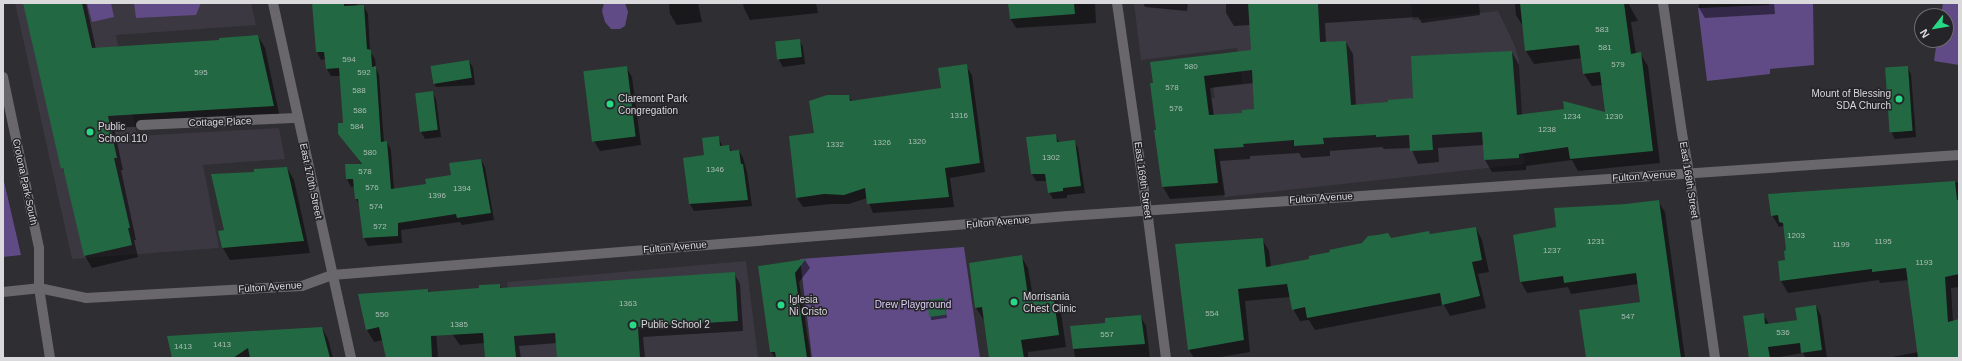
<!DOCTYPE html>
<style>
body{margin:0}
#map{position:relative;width:1962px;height:361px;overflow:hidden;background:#2f2e32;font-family:Helvetica,sans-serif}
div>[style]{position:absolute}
.built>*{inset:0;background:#3b3841}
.green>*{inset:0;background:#614b86}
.shadow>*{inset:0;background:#0007;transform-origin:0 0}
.building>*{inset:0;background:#226842;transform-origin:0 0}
.minor>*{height:10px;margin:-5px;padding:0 5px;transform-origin:5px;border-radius:5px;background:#69676b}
.dots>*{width:11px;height:11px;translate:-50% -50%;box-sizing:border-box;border:2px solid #252428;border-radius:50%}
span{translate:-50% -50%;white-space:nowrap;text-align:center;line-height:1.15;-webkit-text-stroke:3px #252428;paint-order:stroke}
.number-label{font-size:8px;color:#acbdb6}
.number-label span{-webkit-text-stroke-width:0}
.poi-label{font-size:10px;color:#dad9dc}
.right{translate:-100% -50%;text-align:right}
.left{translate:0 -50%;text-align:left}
.street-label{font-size:10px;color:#dad9dc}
.park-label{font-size:10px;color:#ddcff9}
.frame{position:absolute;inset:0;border:4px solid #dad9dc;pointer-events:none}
.north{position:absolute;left:1914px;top:8px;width:40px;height:40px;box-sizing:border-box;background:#252428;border:1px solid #6d6c70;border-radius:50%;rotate:239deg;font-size:11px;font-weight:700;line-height:16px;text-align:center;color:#dad9dc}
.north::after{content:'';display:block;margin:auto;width:14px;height:18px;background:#27d885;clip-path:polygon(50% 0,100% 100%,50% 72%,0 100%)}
</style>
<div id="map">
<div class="built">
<div style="clip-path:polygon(15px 3px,251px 3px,256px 25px,116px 35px,137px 136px,279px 128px,285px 159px,203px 165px,219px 248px,72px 259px)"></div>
<div style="clip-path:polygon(1134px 3px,1411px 3px,1413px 20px,1498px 11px,1514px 44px,1519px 60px,1524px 164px,1224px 197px,1211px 98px,1215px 98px,1213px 87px,1242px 83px,1237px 48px,1141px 60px)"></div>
<div style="clip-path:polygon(746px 261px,758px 358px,517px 358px,507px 282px)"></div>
</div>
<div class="green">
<div style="clip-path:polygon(87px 3px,111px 3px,114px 17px,92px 22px)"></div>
<div style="clip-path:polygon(134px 3px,201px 3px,196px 15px,136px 18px)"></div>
<div style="clip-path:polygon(604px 3px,625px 3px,628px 12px,627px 17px,625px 26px,620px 29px,611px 29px,605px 22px,602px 11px)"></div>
<div style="clip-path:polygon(1769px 3px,1813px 3px,1814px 65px,1770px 69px,1770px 74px,1707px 81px,1698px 8px,1769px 5px)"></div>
<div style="clip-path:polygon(1943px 3px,1959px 3px,1959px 65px,1934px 61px,1937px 40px,1946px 40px,1946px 16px,1941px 16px)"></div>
<div style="clip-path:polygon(3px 177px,21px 255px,3px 257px)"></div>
<div style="clip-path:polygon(964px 247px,980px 358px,812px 358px,800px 259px)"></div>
</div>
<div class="shadow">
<div style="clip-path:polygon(24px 3px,86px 3px,96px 49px,220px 41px,258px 36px,265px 48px,280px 118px,114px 128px,123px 170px,121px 170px,136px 240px,134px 240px,138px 257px,92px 268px,85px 256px,65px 174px,62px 168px)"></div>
<div style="clip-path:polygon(313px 3px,357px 3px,357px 7px,364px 6px,368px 14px,370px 51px,375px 59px,376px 68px,379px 75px,384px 143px,387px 142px,391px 150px,394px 190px,427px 185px,452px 176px,481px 160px,485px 167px,494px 220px,462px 225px,460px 222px,401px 230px,402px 243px,368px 246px,364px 238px,360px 206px,356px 199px,355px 186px,351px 187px,347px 179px,346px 165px,362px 165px,344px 141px,341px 76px,331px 76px,327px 69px,326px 59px,321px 60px,317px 52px)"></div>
<div style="clip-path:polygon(669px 3px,698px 3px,702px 22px,677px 25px,670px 14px)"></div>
<div style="clip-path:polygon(743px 3px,816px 3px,818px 13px,750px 20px,744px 8px)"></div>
<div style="clip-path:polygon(1009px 3px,1095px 3px,1096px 23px,1016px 28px,1010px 18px)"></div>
<div style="clip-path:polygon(1143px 3px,1188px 3px,1187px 11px,1145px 7px)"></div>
<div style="clip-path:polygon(evenodd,1226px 3px,1479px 3px,1480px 15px,1422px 23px,1418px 17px,1325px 23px,1326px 43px,1346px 42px,1353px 54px,1356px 105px,1389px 103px,1414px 99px,1512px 52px,1519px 65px,1522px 115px,1606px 113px,1603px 85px,1592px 86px,1584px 74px,1582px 58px,1534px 64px,1526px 51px,1524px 28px,1516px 15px,1515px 3px,1628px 3px,1638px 21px,1631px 22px,1636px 54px,1640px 53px,1648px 66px,1660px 163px,1578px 171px,1572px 160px,1526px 166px,1526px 170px,1492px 172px,1485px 160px,1484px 145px,1438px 148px,1439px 162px,1418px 164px,1411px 148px,1384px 149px,1382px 147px,1330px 151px,1330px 156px,1302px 158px,1299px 153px,1250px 156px,1250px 159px,1220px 161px,1225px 195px,1170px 199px,1163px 187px,1151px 84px,1252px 50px,1250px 25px,1234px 26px,1226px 13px,1226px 3px,1254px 83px,1255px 110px,1243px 114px,1214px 116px,1210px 88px,1254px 83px)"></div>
<div style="clip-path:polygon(1699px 3px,1774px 3px,1775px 14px,1705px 18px,1699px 8px)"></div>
<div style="clip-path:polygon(799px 40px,803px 47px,805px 64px,783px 67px,779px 60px,776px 43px)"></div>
<div style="clip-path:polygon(469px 61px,473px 68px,475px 85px,436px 87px,432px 80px)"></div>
<div style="clip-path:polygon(966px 66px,972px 75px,985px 172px,950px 178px,954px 207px,873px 213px,867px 198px,849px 204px,830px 204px,803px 207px,797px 198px,815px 134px,848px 96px,852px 101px,942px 89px)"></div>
<div style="clip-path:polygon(626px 67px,632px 77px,641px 145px,600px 151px,594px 141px)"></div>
<div style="clip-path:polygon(1907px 67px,1911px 74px,1916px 137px,1895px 139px,1891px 132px,1886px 69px)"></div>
<div style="clip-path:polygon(432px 92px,436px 99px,441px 137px,425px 139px,421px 132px,416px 94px)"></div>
<div style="clip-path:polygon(1055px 135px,1059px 142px,1074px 141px,1078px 148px,1085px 193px,1067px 195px,1067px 198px,1053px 199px,1049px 192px,1047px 181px,1036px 181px,1032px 174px)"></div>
<div style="clip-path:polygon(718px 137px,723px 147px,729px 146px,732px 152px,739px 151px,743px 158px,747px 172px,752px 206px,694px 211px,690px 204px,684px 159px,705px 156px)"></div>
<div style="clip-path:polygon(287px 168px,294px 180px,310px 253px,230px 260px,223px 248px,225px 230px,256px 173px)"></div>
<div style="clip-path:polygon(1959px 182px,1959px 287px,1951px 288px,1953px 322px,1959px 320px,1959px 358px,1887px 358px,1918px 352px,1909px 280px,1880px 283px,1879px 280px,1788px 293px,1781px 281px,1779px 262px,1786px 261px,1787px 251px,1784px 228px,1783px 226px,1779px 227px,1772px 215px,1769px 195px)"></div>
<div style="clip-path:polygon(1658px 201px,1665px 212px,1685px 358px,1586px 358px,1580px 311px,1641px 302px,1638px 284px,1571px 294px,1568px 287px,1527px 293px,1521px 282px,1514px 236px,1558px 228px,1626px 205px)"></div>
<div style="clip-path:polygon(1476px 228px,1482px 240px,1489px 272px,1478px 274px,1486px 308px,1450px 316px,1444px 305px,1315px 330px,1309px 320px,1300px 321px,1293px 309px,1290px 297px,1245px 301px,1250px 352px,1215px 358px,1194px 358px,1189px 350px,1262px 239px,1269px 251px,1271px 267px,1311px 260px,1390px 239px,1429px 232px,1430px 235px)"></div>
<div style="clip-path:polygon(1021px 256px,1028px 268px,1033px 297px,1053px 294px,1060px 306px,1066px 347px,1028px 352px,1028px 358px,990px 358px,984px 320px,976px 308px)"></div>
<div style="clip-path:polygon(805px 260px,810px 268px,799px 282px,811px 358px,775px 358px,771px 352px,759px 266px)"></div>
<div style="clip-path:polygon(734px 273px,740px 284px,743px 331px,643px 337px,645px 358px,558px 358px,557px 343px,519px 346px,521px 358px,486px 358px,485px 343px,460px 345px,453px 335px,480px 289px,499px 285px,502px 289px)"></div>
<div style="clip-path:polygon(428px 290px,434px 302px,438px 358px,387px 358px,383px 340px,374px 342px,367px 330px,359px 295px)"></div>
<div style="left:944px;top:299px;width:19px;height:16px;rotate:81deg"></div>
<div style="clip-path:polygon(1816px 306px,1821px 316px,1827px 358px,1806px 358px,1803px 353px,1773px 358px,1750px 358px,1763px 314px,1769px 324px,1798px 320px)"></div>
<div style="clip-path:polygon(1140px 316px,1146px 326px,1150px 358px,1075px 358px,1071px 327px,1107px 324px)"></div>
<div style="clip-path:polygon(322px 328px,328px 339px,333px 358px,173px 358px)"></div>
</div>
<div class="building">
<div style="clip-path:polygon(23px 3px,82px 3px,92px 48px,219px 40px,219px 38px,258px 35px,274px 106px,108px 116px,117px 158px,114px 158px,130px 228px,128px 228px,132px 245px,84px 256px,63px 168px,61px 169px)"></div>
<div style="clip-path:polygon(312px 3px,344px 3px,344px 6px,364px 5px,367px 49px,371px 50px,372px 67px,376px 66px,381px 142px,387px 141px,391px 189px,426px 184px,425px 179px,451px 175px,449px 163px,481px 159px,491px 213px,457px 218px,456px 214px,398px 223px,398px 236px,363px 238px,358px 199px,355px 199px,353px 179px,346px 179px,345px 164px,362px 164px,338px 134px,338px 123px,343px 123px,339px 68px,326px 69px,324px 52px,316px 52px)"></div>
<div style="clip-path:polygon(1008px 3px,1074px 3px,1075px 14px,1010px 19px)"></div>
<div style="clip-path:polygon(evenodd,1248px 3px,1318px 3px,1320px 42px,1346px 41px,1351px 105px,1388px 102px,1388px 100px,1413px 98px,1411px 56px,1512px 51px,1517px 115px,1564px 109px,1563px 101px,1605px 112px,1600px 72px,1583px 74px,1579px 45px,1525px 51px,1520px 3px,1624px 3px,1631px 54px,1641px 52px,1653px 151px,1570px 159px,1568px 147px,1519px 154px,1519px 158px,1484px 160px,1482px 132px,1432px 135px,1433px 150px,1410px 151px,1409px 135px,1376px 137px,1376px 135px,1323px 138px,1324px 144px,1294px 146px,1294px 140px,1243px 144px,1244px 147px,1214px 149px,1218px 183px,1162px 187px,1154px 130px,1156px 130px,1150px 83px,1153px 83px,1150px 62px,1251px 50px,1248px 3px,1252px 70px,1254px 109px,1242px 110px,1242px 113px,1209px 115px,1204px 76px,1252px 70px)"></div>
<div style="left:800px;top:39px;width:18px;height:25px;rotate:84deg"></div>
<div style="left:469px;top:60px;width:18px;height:39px;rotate:81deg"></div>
<div style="clip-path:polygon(967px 64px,980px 163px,945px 168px,949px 197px,867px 204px,865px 188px,844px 195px,824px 194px,796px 198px,789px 136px,814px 133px,809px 101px,827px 95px,849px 95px,850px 101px,941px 88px,938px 68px)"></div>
<div style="left:627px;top:66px;width:71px;height:44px;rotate:83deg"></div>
<div style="left:1908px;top:66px;width:65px;height:23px;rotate:86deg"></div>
<div style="left:433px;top:91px;width:39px;height:18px;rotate:83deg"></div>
<div style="clip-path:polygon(1056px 134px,1057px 142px,1075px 140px,1081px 186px,1063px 188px,1063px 191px,1048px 193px,1045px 174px,1031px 174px,1026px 137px)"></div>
<div style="clip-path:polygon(719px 136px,720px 146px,729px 145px,730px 151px,739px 150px,741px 164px,743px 164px,748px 200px,689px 204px,683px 158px,704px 155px,702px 138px)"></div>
<div style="clip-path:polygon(287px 167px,304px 241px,222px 248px,218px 231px,224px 230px,211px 174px,254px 172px,254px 169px)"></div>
<div style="clip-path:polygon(1955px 181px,1957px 200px,1959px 200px,1959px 274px,1945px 277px,1948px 322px,1959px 319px,1959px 358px,1918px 358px,1906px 268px,1872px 272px,1872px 269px,1780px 281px,1778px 261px,1785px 260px,1784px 251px,1786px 250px,1783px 223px,1779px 222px,1778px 215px,1771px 216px,1768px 194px)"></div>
<div style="clip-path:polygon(1659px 200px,1681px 358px,1586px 358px,1579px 310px,1640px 302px,1636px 273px,1564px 283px,1563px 276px,1520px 282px,1513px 235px,1556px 227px,1554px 208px,1626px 204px)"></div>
<div style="clip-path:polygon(1476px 227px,1482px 260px,1472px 262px,1480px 296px,1442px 305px,1440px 293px,1307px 318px,1305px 307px,1292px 310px,1287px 284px,1238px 289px,1244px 340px,1188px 350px,1175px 244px,1263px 238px,1266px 267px,1309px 259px,1309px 256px,1330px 252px,1329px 250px,1362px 243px,1368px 236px,1377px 235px,1388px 233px,1391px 238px,1429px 231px,1430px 234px)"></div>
<div style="clip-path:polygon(1022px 255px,1028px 296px,1053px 293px,1059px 335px,1021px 340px,1024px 358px,989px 358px,982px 307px,975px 308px,969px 263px)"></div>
<div style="clip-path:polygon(806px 259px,795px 273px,807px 358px,776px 358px,775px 352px,770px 352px,758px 266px)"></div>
<div style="clip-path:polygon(735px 272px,738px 321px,638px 327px,640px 358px,557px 358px,555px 333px,514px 336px,516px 357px,485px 358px,483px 333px,431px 336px,432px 358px,386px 358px,379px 327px,366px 330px,358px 294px,428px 289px,428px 292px,479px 288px,479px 285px,500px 284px,500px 288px)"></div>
<div style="left:944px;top:298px;width:17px;height:17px;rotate:83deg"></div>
<div style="clip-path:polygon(1816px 305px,1822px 350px,1801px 353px,1800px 343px,1768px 347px,1770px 358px,1749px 358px,1743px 316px,1764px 313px,1765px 324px,1797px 320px,1795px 308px)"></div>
<div style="clip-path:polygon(1141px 315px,1145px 344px,1073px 349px,1070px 326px,1105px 323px,1105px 318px)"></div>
<div style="clip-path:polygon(322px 327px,330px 358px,250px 358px,248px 348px,233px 358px,172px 358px,167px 336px)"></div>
</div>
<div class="minor">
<div style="left:273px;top:3px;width:363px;rotate:77.6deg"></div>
<div style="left:1117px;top:3px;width:209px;rotate:81.8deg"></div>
<div style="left:1147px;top:210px;width:149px;rotate:82.7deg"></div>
<div style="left:1663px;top:3px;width:131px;rotate:81.7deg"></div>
<div style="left:1682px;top:133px;width:41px;rotate:80.1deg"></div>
<div style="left:1689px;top:173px;width:187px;rotate:82deg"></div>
<div style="left:3px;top:77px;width:175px;rotate:78.1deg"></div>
<div style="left:39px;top:248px;width:40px;rotate:90deg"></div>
<div style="left:39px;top:288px;width:71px;rotate:81.1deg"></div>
<div style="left:141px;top:125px;width:157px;rotate:-2.6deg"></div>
<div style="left:3px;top:292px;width:36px;rotate:-6deg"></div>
<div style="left:39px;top:288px;width:48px;rotate:12deg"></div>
<div style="left:86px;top:298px;width:216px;rotate:-3.2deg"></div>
<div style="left:302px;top:286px;width:32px;rotate:-20deg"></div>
<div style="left:332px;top:275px;width:738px;rotate:-4.58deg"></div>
<div style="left:1068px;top:216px;width:893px;rotate:-3.92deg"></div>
</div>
<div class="dots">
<div style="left:1899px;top:99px;background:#27d885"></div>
<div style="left:610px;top:104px;background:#27d885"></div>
<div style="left:90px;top:132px;background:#27d885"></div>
<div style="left:1014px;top:302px;background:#27d885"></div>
<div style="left:781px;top:305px;background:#27d885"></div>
<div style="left:633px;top:325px;background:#27d885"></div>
</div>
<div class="number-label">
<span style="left:1602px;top:30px">583</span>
<span style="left:1605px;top:48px">581</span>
<span style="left:349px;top:60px">594</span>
<span style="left:1618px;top:65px">579</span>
<span style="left:1191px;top:67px">580</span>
<span style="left:201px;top:73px">595</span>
<span style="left:364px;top:73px">592</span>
<span style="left:1172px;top:88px">578</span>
<span style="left:359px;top:91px">588</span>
<span style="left:1176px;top:109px">576</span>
<span style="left:360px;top:111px">586</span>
<span style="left:959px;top:116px">1316</span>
<span style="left:1572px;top:117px">1234</span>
<span style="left:1614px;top:117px">1230</span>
<span style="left:357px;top:127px">584</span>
<span style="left:1547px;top:130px">1238</span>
<span style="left:917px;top:142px">1320</span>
<span style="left:882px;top:143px">1326</span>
<span style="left:835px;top:145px">1332</span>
<span style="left:370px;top:153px">580</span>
<span style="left:1051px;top:158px">1302</span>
<span style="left:715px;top:170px">1346</span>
<span style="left:365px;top:172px">578</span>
<span style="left:372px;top:188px">576</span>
<span style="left:462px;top:189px">1394</span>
<span style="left:437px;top:196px">1396</span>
<span style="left:376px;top:207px">574</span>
<span style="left:380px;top:227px">572</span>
<span style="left:1796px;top:236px">1203</span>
<span style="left:1596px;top:242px">1231</span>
<span style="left:1883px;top:242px">1195</span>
<span style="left:1841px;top:245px">1199</span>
<span style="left:1552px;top:251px">1237</span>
<span style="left:1924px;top:263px">1193</span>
<span style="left:628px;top:304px">1363</span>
<span style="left:1212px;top:314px">554</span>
<span style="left:382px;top:315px">550</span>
<span style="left:1628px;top:317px">547</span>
<span style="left:459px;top:325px">1385</span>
<span style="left:1783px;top:333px">536</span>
<span style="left:1107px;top:335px">557</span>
<span style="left:222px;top:345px">1413</span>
<span style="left:183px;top:347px">1413</span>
</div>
<div class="poi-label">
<span class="right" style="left:1891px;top:99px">Mount of Blessing<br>SDA Church</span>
<span class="left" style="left:618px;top:104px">Claremont Park<br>Congregation</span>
<span class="left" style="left:98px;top:132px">Public<br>School 110</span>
<span class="left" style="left:1023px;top:302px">Morrisania<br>Chest Clinic</span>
<span class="left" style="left:789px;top:305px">Iglesia<br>Ni Cristo</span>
<span class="left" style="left:641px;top:325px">Public School 2</span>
</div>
<div class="street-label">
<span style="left:220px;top:122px;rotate:-2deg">Cottage Place</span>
<span style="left:1644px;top:176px;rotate:-4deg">Fulton Avenue</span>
<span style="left:1143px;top:180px;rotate:82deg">East 169th Street</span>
<span style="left:1689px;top:180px;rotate:81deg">East 168th Street</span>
<span style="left:311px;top:181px;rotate:78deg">East 170th Street</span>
<span style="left:25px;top:182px;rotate:78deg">Crotona Park South</span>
<span style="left:1321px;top:198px;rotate:-4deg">Fulton Avenue</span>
<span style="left:998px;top:222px;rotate:-5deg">Fulton Avenue</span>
<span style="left:675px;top:247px;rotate:-5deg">Fulton Avenue</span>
<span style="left:270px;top:287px;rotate:-4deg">Fulton Avenue</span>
</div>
<div class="park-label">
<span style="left:913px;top:305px">Drew Playground</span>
</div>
<div class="frame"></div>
<div class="north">N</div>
</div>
